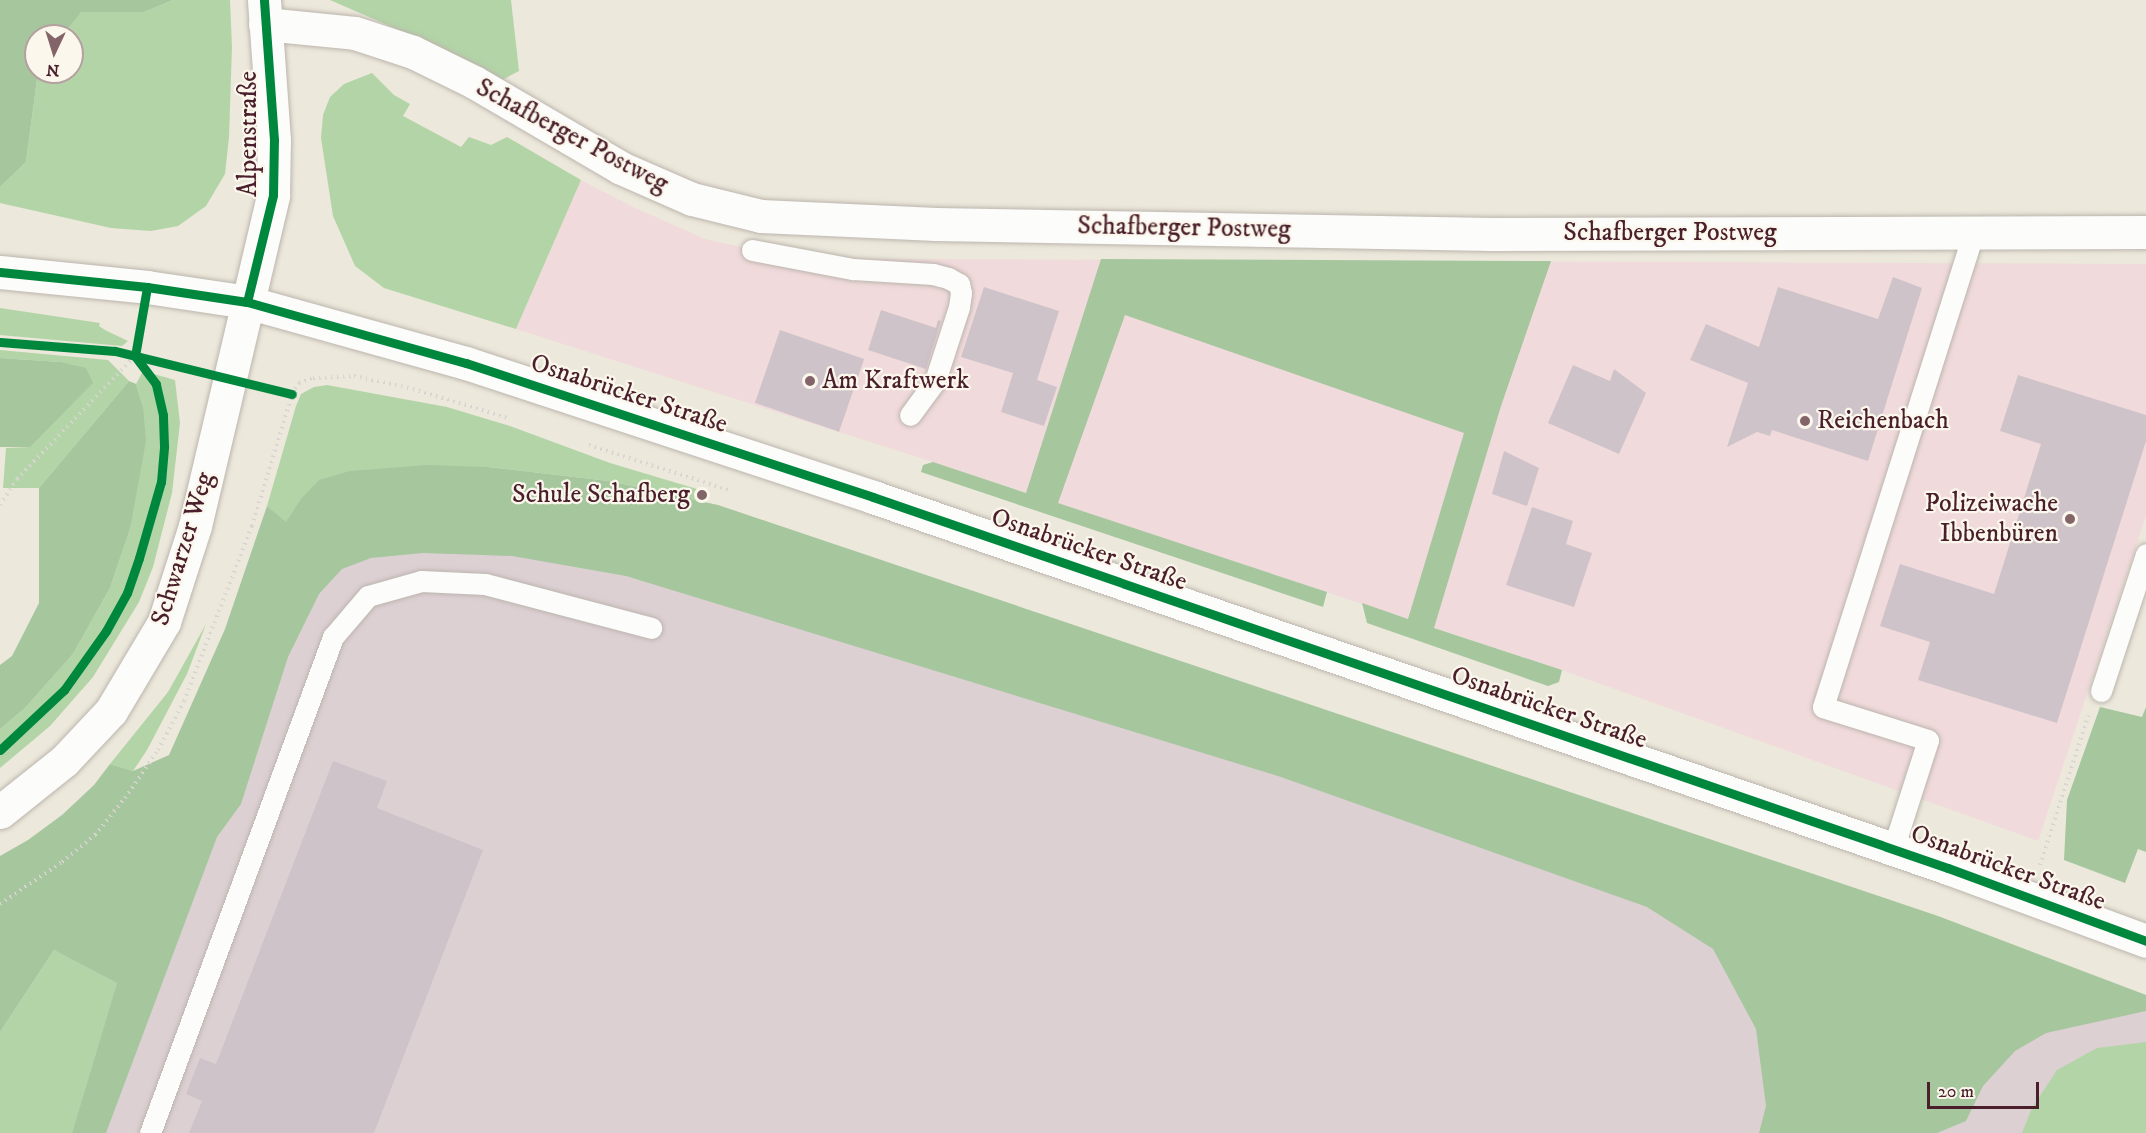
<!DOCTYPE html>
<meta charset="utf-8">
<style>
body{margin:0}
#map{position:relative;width:2146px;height:1133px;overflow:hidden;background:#ece8db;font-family:"IM FELL DW Pica",serif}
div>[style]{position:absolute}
.built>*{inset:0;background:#f1dadb}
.industrial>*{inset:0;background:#ddd0d3}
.green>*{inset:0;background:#b3d4a7}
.forest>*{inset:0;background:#a6c69e}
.building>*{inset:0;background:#cfc3ca;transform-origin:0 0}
.path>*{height:4px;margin-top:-2px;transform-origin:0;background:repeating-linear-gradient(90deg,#d8d4d2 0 1.5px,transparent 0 6px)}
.roads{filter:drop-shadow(0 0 2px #bcb5ae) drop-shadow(0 0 2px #bcb5ae)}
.service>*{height:21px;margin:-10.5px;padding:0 10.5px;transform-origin:10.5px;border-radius:10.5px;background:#fcfcfa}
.minor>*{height:33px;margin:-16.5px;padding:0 16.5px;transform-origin:16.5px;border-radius:16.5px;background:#fcfcfa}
.tertiary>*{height:33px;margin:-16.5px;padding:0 16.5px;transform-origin:16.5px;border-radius:16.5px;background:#fcfcfa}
.secondary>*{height:33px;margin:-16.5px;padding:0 16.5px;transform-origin:16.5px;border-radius:16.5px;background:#fcfcfa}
.cycleway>*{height:9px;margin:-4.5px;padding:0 4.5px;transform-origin:4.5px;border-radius:4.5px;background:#00873e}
.dots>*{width:16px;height:16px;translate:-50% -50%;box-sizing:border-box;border:3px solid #fbf7ec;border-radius:50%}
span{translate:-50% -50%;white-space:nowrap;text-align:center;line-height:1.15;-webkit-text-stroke:4.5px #fbf7ec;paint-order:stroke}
.street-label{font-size:26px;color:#4a1f2b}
.poi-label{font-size:26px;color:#4a1f2b}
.left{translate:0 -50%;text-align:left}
.right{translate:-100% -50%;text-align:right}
.north{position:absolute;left:24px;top:24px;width:60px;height:60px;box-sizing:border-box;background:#fbf7ec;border:2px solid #b4a19f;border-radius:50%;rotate:184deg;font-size:16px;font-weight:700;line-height:24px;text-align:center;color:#4a1f2b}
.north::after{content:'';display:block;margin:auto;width:21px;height:27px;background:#836569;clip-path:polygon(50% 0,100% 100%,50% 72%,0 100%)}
.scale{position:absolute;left:1927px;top:1082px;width:112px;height:27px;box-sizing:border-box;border:3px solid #4a1f2b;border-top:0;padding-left:8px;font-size:18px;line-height:21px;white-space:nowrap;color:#4a1f2b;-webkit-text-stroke:4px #fbf7ec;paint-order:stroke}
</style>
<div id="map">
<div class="built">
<div style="clip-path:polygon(581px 180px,631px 206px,705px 239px,759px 251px,859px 259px,2146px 264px,2146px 516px,2038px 841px,1562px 670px,933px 462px,516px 329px)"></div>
</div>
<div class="industrial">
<div style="clip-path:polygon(704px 502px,2146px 995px,2146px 1133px,0 1133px,0 1032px,127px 848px,286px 523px)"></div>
</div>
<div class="green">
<div style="clip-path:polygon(173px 0,230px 0,232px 47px,229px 137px,225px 174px,206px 206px,178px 226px,151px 231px,111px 228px,0 203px,0 187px,26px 162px,38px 72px,72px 72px,72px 36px,62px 36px,80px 12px,144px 12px)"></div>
<div style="clip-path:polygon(330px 0,511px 0,519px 71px,502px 80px,417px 38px)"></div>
<div style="clip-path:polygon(372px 73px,394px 95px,410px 104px,403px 116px,461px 147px,469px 137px,491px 145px,507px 137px,581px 180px,516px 329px,384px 288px,355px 266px,333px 216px,321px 138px,323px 115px,330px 97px,344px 84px)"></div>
<div style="clip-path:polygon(0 308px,100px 323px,99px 326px,105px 330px,128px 341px,122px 346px,0 335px)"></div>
<div style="clip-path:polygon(0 350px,108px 360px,129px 381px,39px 488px,3px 488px,6px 448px,30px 447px,60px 362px,0 358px)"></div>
<div style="clip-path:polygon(143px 371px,175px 380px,180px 423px,172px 493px,153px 567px,139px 602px,93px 677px,50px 726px,0 768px,0 729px,25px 708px,73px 654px,110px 588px,130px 529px,143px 407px,136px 384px)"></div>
<div style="clip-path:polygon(327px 385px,447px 407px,510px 426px,610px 463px,707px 492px,704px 502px,609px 481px,488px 467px,300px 500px,286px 523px,267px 506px,296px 406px,301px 394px,314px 387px)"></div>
<div style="clip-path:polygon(206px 624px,187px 674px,147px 750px,133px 771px,110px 764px,168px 692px)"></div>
<div style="clip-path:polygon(54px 950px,117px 983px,72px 1133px,0 1133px,0 1032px)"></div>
<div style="clip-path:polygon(2146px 1042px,2146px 1133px,2022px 1133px,2032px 1108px,2057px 1070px,2097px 1048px)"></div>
</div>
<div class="forest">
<div style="clip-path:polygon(0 0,173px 0,144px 12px,81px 12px,62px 36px,36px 36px,38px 72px,26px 162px,0 187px)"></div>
<div style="clip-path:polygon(1101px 259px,1551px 261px,1501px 406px,1434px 628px,1562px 670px,1559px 682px,1548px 686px,1367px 623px,1362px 603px,1408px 619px,1464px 433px,1125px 315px,1058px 503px,1327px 592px,1323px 607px,921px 472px,923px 465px,933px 462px,1026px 493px)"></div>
<div style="clip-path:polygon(0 358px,60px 362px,86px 368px,93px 383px,30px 447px,0 447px)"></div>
<div style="clip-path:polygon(129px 381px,136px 384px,143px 407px,146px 441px,130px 529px,110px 588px,73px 654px,25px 708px,0 729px,0 665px,12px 656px,39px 603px,39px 488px)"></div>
<div style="clip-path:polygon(428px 465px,488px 467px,609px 481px,718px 505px,1938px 916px,2146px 995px,2146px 1011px,2046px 1033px,2015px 1051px,1983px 1086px,1966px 1121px,1937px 1133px,1759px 1133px,1766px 1106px,1756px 1029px,1713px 949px,1647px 907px,1278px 776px,626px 576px,512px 556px,423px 553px,371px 558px,342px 569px,319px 594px,288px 657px,241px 804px,217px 837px,106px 1133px,72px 1133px,117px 983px,54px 950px,0 1032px,0 856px,28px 840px,62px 815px,94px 785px,110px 764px,133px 771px,169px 755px,225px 629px,267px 506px,286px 522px,300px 500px,319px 480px,350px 471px)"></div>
<div style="clip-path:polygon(2100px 707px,2142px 717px,2146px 707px,2146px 852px,2138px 849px,2125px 883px,2064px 860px,2067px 800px)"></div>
</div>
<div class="building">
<div style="clip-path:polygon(1893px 277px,1922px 288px,1868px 461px,1772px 430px,1770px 436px,1757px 432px,1727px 447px,1748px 383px,1690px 360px,1706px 324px,1759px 347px,1778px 287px,1878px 319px)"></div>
<div style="clip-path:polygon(984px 287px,1059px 311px,1037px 380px,1057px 387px,1044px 426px,1001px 412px,1013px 373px,961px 357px)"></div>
<div style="clip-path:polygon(881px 310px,936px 328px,938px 320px,941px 321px,926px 369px,868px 350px)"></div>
<div style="left:780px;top:330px;width:89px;height:77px;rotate:19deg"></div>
<div style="clip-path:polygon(1573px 365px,1610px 381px,1614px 369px,1646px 393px,1619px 454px,1548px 423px)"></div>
<div style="clip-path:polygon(2018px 375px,2146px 415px,2146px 441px,2057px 723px,1918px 680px,1930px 642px,1880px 626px,1900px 564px,1994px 594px,2041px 444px,2000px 431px)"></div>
<div style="clip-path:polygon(1504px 451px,1539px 468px,1527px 506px,1492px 494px)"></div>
<div style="clip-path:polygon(1532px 507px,1573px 521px,1566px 544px,1592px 553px,1574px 607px,1506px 585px)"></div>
<div style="clip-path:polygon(333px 761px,387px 781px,377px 808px,483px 850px,374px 1133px,189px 1133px,202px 1101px,186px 1094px,200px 1058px,216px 1064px)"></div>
</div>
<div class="path">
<div style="left:589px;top:445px;width:146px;rotate:17.9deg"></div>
<div style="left:0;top:505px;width:31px;rotate:-57deg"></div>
<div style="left:17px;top:479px;width:170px;rotate:-46.2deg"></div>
<div style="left:2040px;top:865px;width:157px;rotate:-72.1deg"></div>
<div style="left:0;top:904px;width:75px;rotate:-34.1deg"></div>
<div style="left:62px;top:862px;width:43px;rotate:-39.3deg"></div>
<div style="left:95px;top:835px;width:48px;rotate:-51deg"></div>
<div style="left:125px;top:798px;width:58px;rotate:-55.5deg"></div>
<div style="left:158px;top:750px;width:55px;rotate:-62deg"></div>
<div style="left:184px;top:701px;width:188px;rotate:-68.8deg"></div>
<div style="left:252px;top:526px;width:138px;rotate:-73.1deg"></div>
<div style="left:292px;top:394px;width:13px;rotate:-58deg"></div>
<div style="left:299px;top:383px;width:15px;rotate:-20deg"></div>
<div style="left:313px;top:378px;width:41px;rotate:-2.8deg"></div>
<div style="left:354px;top:376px;width:60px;rotate:12.4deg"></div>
<div style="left:413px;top:389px;width:99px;rotate:17deg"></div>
</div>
<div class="roads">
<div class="service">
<div style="left:752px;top:250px;width:103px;rotate:10.7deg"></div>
<div style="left:853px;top:269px;width:80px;rotate:3.6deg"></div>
<div style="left:933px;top:274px;width:16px;rotate:15deg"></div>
<div style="left:948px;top:278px;width:13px;rotate:29deg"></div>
<div style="left:959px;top:284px;width:9px;rotate:77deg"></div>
<div style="left:961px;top:293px;width:14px;rotate:98deg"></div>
<div style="left:959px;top:307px;width:78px;rotate:108deg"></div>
<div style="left:935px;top:381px;width:42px;rotate:126.3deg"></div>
<div style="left:2101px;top:691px;width:144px;rotate:-71.8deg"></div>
<div style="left:1893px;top:849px;width:114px;rotate:-72.2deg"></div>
<div style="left:1928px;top:740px;width:110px;rotate:-162.6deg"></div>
<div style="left:1823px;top:707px;width:498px;rotate:-72.4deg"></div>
<div style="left:150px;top:1133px;width:529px;rotate:-69.75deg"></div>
<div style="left:333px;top:637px;width:54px;rotate:-49.5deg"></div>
<div style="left:368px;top:596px;width:55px;rotate:-15.8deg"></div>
<div style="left:421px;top:581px;width:64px;rotate:2.7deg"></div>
<div style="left:485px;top:584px;width:172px;rotate:14.8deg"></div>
</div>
<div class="minor">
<div style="left:265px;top:24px;width:90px;rotate:5.7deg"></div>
<div style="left:355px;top:33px;width:61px;rotate:18.1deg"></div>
<div style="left:413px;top:52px;width:68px;rotate:26.2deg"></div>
<div style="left:474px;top:82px;width:170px;rotate:30.3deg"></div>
<div style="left:621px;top:168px;width:77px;rotate:23.6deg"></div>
<div style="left:692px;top:199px;width:71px;rotate:13.8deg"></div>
<div style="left:761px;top:216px;width:175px;rotate:2.6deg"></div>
<div style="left:936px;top:224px;width:555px;rotate:1.03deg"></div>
<div style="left:1491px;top:234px;width:655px;rotate:-0.17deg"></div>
</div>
<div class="tertiary">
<div style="left:0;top:812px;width:82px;rotate:-38.6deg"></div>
<div style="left:64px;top:761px;width:69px;rotate:-46.8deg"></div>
<div style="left:111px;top:711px;width:104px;rotate:-59.2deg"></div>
<div style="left:164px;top:622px;width:101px;rotate:-72.1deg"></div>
<div style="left:195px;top:526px;width:340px;rotate:-76.7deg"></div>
<div style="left:273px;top:195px;width:55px;rotate:-89deg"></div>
<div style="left:274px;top:140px;width:140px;rotate:-94.1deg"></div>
</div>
<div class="secondary">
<div style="left:0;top:272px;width:148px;rotate:5.8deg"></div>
<div style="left:147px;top:287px;width:101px;rotate:8.5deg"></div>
<div style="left:247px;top:302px;width:227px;rotate:15.6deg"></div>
<div style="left:466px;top:363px;width:428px;rotate:18.2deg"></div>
<div style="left:873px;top:497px;width:1137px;rotate:19.04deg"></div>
<div style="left:1948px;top:868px;width:211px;rotate:20.2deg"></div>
</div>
</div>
<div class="cycleway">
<div style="left:0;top:272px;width:148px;rotate:5.8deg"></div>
<div style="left:147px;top:287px;width:101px;rotate:8.5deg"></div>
<div style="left:247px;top:302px;width:227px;rotate:15.6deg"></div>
<div style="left:466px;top:363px;width:428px;rotate:18.2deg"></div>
<div style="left:873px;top:497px;width:1137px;rotate:19.04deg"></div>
<div style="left:1948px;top:868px;width:211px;rotate:20.2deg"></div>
<div style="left:247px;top:302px;width:110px;rotate:-76.3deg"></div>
<div style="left:273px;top:195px;width:55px;rotate:-89deg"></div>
<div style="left:274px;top:140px;width:140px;rotate:-94.1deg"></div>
<div style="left:0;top:342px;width:115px;rotate:4.5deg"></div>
<div style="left:115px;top:351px;width:182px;rotate:13.7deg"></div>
<div style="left:0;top:750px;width:88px;rotate:-43.2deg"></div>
<div style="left:64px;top:690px;width:72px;rotate:-54.6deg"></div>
<div style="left:106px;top:631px;width:43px;rotate:-61.1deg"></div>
<div style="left:127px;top:593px;width:37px;rotate:-71deg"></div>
<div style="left:139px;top:558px;width:79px;rotate:-73.9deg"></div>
<div style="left:161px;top:482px;width:36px;rotate:-85deg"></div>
<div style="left:164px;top:446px;width:31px;rotate:-92deg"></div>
<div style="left:163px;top:415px;width:32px;rotate:-103deg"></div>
<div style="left:156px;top:384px;width:35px;rotate:-127deg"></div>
<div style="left:135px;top:356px;width:70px;rotate:-80.1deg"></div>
</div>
<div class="dots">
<div style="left:810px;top:381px;background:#836569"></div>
<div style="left:1805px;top:421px;background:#836569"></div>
<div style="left:702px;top:495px;background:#836569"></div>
<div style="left:2070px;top:519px;background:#836569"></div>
</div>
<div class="street-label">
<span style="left:249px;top:134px;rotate:-90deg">Alpenstraße</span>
<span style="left:572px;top:136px;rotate:28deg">Schafberger Postweg</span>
<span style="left:1184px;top:228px;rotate:1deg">Schafberger Postweg</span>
<span style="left:1670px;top:233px">Schafberger Postweg</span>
<span style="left:629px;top:394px;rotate:18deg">Osnabrücker Straße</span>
<span style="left:183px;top:549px;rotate:-73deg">Schwarzer Weg</span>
<span style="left:1089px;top:550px;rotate:19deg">Osnabrücker Straße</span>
<span style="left:1549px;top:708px;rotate:19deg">Osnabrücker Straße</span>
<span style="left:2008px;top:868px;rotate:20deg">Osnabrücker Straße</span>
</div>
<div class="poi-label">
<span class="left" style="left:822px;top:381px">Am Kraftwerk</span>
<span class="left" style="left:1817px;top:421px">Reichenbach</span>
<span class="right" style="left:690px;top:495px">Schule Schafberg</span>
<span class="right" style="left:2058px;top:519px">Polizeiwache<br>Ibbenbüren</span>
</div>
<div class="north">N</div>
<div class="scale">20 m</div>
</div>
